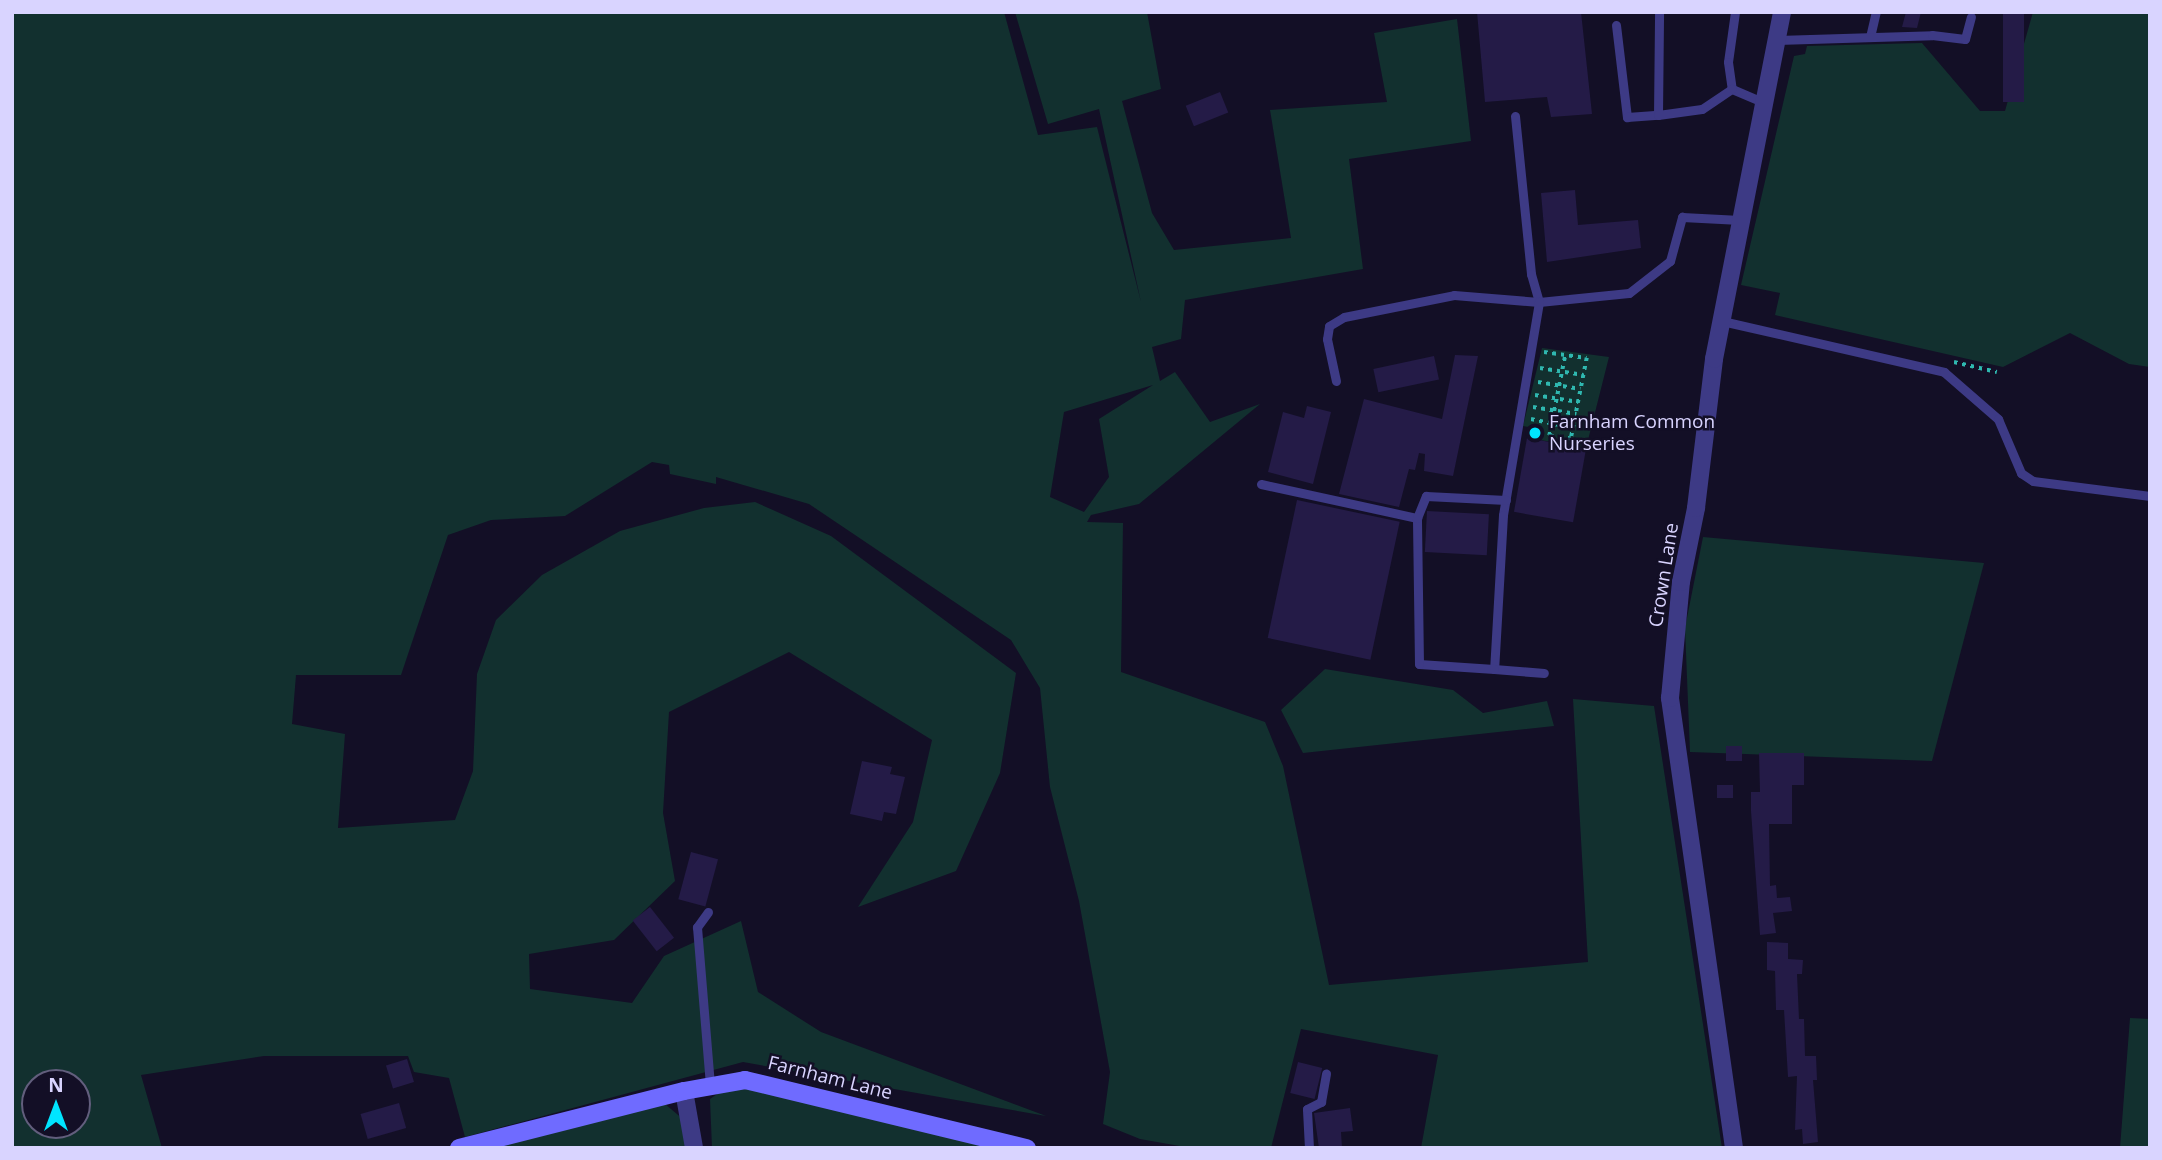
<!DOCTYPE html>
<style>
body{margin:0}
#map{position:relative;width:2162px;height:1160px;overflow:hidden;background:#130f26;font-family:"Open Sans",sans-serif}
div>[style]{position:absolute}
.green>*{inset:0;background:#12302f}
.building>*{inset:0;background:#241b47;transform-origin:0 0}
.path>*{height:3.5px;margin-top:-1.75px;transform-origin:0;background:repeating-linear-gradient(90deg,#2fb8b0 0 3.5px,transparent 0 8.5px)}
.lane>*{height:9px;margin:-4.5px;padding:0 4.5px;transform-origin:4.5px;border-radius:4.5px;background:#3d3a85}
.street>*{height:18px;margin:-9px;padding:0 9px;transform-origin:9px;border-radius:9px;background:#3d3a85}
.secondary>*{height:18px;margin:-9px;padding:0 9px;transform-origin:9px;border-radius:9px;background:#6f6bff}
.dots>*{width:19px;height:19px;translate:-50% -50%;box-sizing:border-box;border:4px solid #130f26;border-radius:50%}
span{translate:-50% -50%;white-space:nowrap;text-align:center;line-height:1.15;-webkit-text-stroke:5px #130f26;paint-order:stroke}
.poi-label{font-size:19px;color:#d9d4ff}
.left{translate:0 -50%;text-align:left}
.street-label{font-size:19px;color:#d9d4ff}
.frame{position:absolute;inset:0;border:14px solid #d9d4ff;pointer-events:none}
.north{position:absolute;left:21px;top:1069px;width:70px;height:70px;box-sizing:border-box;background:#130f26;border:2px solid #625e7d;border-radius:50%;rotate:0deg;font-size:19px;font-weight:700;line-height:28px;text-align:center;color:#d9d4ff}
.north::after{content:'';display:block;margin:auto;width:24px;height:32px;background:#00e5ff;clip-path:polygon(50% 0,100% 100%,50% 72%,0 100%)}
</style>
<div id="map">
<div class="green">
<div style="clip-path:polygon(evenodd,12px 12px,1004px 12px,1038px 135px,1097px 127px,1141px 302px,1099px 109px,1048px 124px,1015px 12px,1147px 12px,1161px 89px,1122px 101px,1152px 213px,1174px 250px,1291px 238px,1270px 110px,1387px 102px,1374px 33px,1457px 19px,1471px 141px,1349px 159px,1363px 269px,1185px 300px,1181px 339px,1152px 347px,1160px 381px,1175px 372px,1210px 422px,1260px 404px,1139px 504px,1091px 515px,1087px 522px,1123px 523px,1121px 672px,1265px 722px,1283px 766px,1329px 985px,1588px 962px,1573px 699px,1654px 706px,1722px 1148px,1421px 1148px,1438px 1055px,1301px 1029px,1271px 1148px,1191px 1148px,1140px 1139px,1103px 1124px,1110px 1072px,1079px 901px,1050px 787px,1040px 688px,1011px 640px,809px 504px,716px 477px,716px 484px,670px 474px,669px 465px,652px 462px,565px 516px,491px 520px,448px 535px,401px 675px,296px 675px,292px 724px,345px 734px,338px 828px,455px 820px,473px 771px,477px 674px,496px 620px,542px 575px,620px 531px,704px 508px,755px 502px,831px 536px,1016px 673px,1000px 773px,956px 871px,858px 907px,913px 822px,932px 740px,789px 652px,669px 712px,663px 813px,675px 881px,614px 940px,529px 954px,530px 989px,632px 1003px,664px 956px,741px 921px,758px 992px,821px 1032px,1046px 1116px,743px 1062px,465px 1137px,449px 1078px,414px 1072px,408px 1056px,264px 1056px,141px 1075px,162px 1148px,12px 1148px,12px 12px,1153px 385px,1099px 419px,1109px 477px,1084px 512px,1050px 497px,1064px 412px,1153px 385px,12px 12px,35px 1083px,77px 1083px,77px 1125px,35px 1125px,35px 1083px)"></div>
<div style="clip-path:polygon(2033px 12px,2150px 12px,2150px 367px,2129px 364px,2070px 333px,2003px 367px,1775px 315px,1780px 293px,1741px 285px,1794px 56px,1805px 54px,1807px 46px,1922px 43px,1980px 111px,2005px 111px)"></div>
<div style="clip-path:polygon(1542px 348px,1609px 357px,1586px 448px,1540px 440px,1541px 429px,1523px 426px)"></div>
<div style="clip-path:polygon(1703px 537px,1984px 563px,1932px 761px,1690px 752px,1685px 628px)"></div>
<div style="clip-path:polygon(1325px 669px,1453px 690px,1483px 713px,1547px 701px,1554px 726px,1303px 753px,1281px 710px)"></div>
<div style="clip-path:polygon(2130px 1018px,2150px 1019px,2150px 1148px,2120px 1148px)"></div>
<div style="clip-path:polygon(740px 1086px,991px 1148px,712px 1148px,710px 1099px,723px 1090px)"></div>
<div style="clip-path:polygon(665px 1104px,684px 1120px,688px 1148px,491px 1148px)"></div>
</div>
<div class="building">
<div style="clip-path:polygon(1477px 12px,1581px 12px,1592px 114px,1551px 117px,1547px 97px,1485px 102px)"></div>
<div style="clip-path:polygon(1906px 12px,1921px 12px,1917px 28px,1902px 27px)"></div>
<div style="left:2003px;top:12px;width:21px;height:90px"></div>
<div style="left:1220px;top:92px;width:22px;height:37px;rotate:68deg"></div>
<div style="clip-path:polygon(1575px 190px,1578px 225px,1638px 220px,1641px 248px,1547px 262px,1541px 193px)"></div>
<div style="clip-path:polygon(1455px 355px,1478px 356px,1453px 476px,1424px 471px,1425px 454px,1419px 453px,1415px 470px,1409px 469px,1399px 507px,1339px 494px,1364px 399px,1442px 419px)"></div>
<div style="left:1434px;top:356px;width:24px;height:62px;rotate:78deg"></div>
<div style="clip-path:polygon(1307px 406px,1331px 412px,1313px 484px,1268px 472px,1283px 412px,1304px 418px)"></div>
<div style="left:1527px;top:438px;width:60px;height:75px;rotate:10deg"></div>
<div style="left:1297px;top:500px;width:105px;height:141px;rotate:12deg"></div>
<div style="left:1427px;top:511px;width:62px;height:41px;rotate:3deg"></div>
<div style="left:1726px;top:746px;width:16px;height:15px"></div>
<div style="clip-path:polygon(1759px 753px,1804px 753px,1804px 785px,1792px 785px,1792px 824px,1769px 824px,1770px 886px,1776px 885px,1777px 898px,1790px 897px,1792px 911px,1773px 913px,1776px 933px,1760px 935px,1751px 811px,1751px 792px,1760px 792px)"></div>
<div style="clip-path:polygon(862px 761px,892px 767px,890px 774px,905px 777px,896px 814px,884px 812px,882px 821px,850px 814px)"></div>
<div style="left:1717px;top:785px;width:16px;height:13px"></div>
<div style="left:691px;top:852px;width:28px;height:49px;rotate:15deg"></div>
<div style="left:650px;top:907px;width:39px;height:22px;rotate:52deg"></div>
<div style="clip-path:polygon(1767px 942px,1788px 943px,1788px 959px,1803px 960px,1802px 974px,1797px 974px,1799px 1019px,1804px 1019px,1805px 1056px,1816px 1056px,1817px 1080px,1813px 1080px,1818px 1142px,1803px 1144px,1802px 1129px,1795px 1130px,1797px 1076px,1788px 1077px,1784px 1010px,1776px 1010px,1775px 971px,1767px 970px)"></div>
<div style="left:407px;top:1059px;width:24px;height:22px;rotate:73deg"></div>
<div style="left:1298px;top:1062px;width:25px;height:32px;rotate:14deg"></div>
<div style="left:399px;top:1103px;width:26px;height:40px;rotate:74deg"></div>
<div style="clip-path:polygon(1350px 1108px,1353px 1131px,1341px 1132px,1342px 1148px,1319px 1148px,1314px 1113px)"></div>
</div>
<div class="path">
<div style="left:1544px;top:352px;width:43px;rotate:7.9deg"></div>
<div style="left:1587px;top:358px;width:83px;rotate:101.2deg"></div>
<div style="left:1571px;top:439px;width:22px;rotate:-172deg"></div>
<div style="left:1549px;top:436px;width:83px;rotate:-78.8deg"></div>
<div style="left:1954px;top:362px;width:44px;rotate:13.1deg"></div>
<div style="left:1540px;top:368px;width:44px;rotate:9.2deg"></div>
<div style="left:1538px;top:382px;width:43px;rotate:9.5deg"></div>
<div style="left:1535px;top:395px;width:44px;rotate:9.2deg"></div>
<div style="left:1533px;top:407px;width:44px;rotate:9.2deg"></div>
<div style="left:1531px;top:419px;width:43px;rotate:12.1deg"></div>
</div>
<div class="lane">
<div style="left:1735px;top:12px;width:50px;rotate:98deg"></div>
<div style="left:1728px;top:62px;width:27px;rotate:82deg"></div>
<div style="left:1732px;top:89px;width:36px;rotate:23deg"></div>
<div style="left:1616px;top:25px;width:93px;rotate:83.2deg"></div>
<div style="left:1627px;top:117px;width:31px;rotate:-4deg"></div>
<div style="left:1658px;top:115px;width:103px;rotate:-89.4deg"></div>
<div style="left:1870px;top:37px;width:26px;rotate:-77deg"></div>
<div style="left:1777px;top:40px;width:155px;rotate:-1.8deg"></div>
<div style="left:1932px;top:35px;width:33px;rotate:7deg"></div>
<div style="left:1965px;top:39px;width:23px;rotate:-75deg"></div>
<div style="left:1658px;top:115px;width:44px;rotate:-7.8deg"></div>
<div style="left:1702px;top:109px;width:36px;rotate:-34deg"></div>
<div style="left:1515px;top:116px;width:159px;rotate:84.2deg"></div>
<div style="left:1531px;top:274px;width:29px;rotate:74deg"></div>
<div style="left:1539px;top:302px;width:90px;rotate:-5.7deg"></div>
<div style="left:1629px;top:293px;width:52px;rotate:-38deg"></div>
<div style="left:1670px;top:261px;width:46px;rotate:-74.7deg"></div>
<div style="left:1682px;top:217px;width:58px;rotate:3deg"></div>
<div style="left:1722px;top:321px;width:228px;rotate:12.9deg"></div>
<div style="left:1944px;top:372px;width:72px;rotate:41deg"></div>
<div style="left:1998px;top:419px;width:59px;rotate:66.9deg"></div>
<div style="left:2021px;top:473px;width:14px;rotate:34deg"></div>
<div style="left:2033px;top:481px;width:118px;rotate:7.3deg"></div>
<div style="left:1336px;top:381px;width:43px;rotate:-102.1deg"></div>
<div style="left:1327px;top:339px;width:13px;rotate:-81deg"></div>
<div style="left:1329px;top:326px;width:17px;rotate:-31deg"></div>
<div style="left:1344px;top:317px;width:112px;rotate:-11.3deg"></div>
<div style="left:1454px;top:295px;width:85px;rotate:4.7deg"></div>
<div style="left:1539px;top:302px;width:216px;rotate:99.6deg"></div>
<div style="left:1503px;top:515px;width:154px;rotate:93.3deg"></div>
<div style="left:1494px;top:669px;width:50px;rotate:4.6deg"></div>
<div style="left:1261px;top:484px;width:160px;rotate:12.3deg"></div>
<div style="left:1494px;top:669px;width:75px;rotate:-176.2deg"></div>
<div style="left:1419px;top:664px;width:146px;rotate:-90.8deg"></div>
<div style="left:1417px;top:518px;width:24px;rotate:-68deg"></div>
<div style="left:1426px;top:496px;width:80px;rotate:2.9deg"></div>
<div style="left:708px;top:912px;width:19px;rotate:126deg"></div>
<div style="left:697px;top:927px;width:159px;rotate:85.3deg"></div>
<div style="left:1309px;top:1148px;width:39px;rotate:-93deg"></div>
<div style="left:1307px;top:1109px;width:16px;rotate:-27deg"></div>
<div style="left:1321px;top:1102px;width:29px;rotate:-80deg"></div>
</div>
<div class="street">
<div style="left:684px;top:1091px;width:58px;rotate:80deg"></div>
<div style="left:1734px;top:1148px;width:455px;rotate:-98.1deg"></div>
<div style="left:1670px;top:698px;width:117px;rotate:-84.6deg"></div>
<div style="left:1681px;top:582px;width:76px;rotate:-78.5deg"></div>
<div style="left:1696px;top:508px;width:150px;rotate:-83.1deg"></div>
<div style="left:1714px;top:359px;width:354px;rotate:-78.9deg"></div>
</div>
<div class="secondary">
<div style="left:459px;top:1148px;width:232px;rotate:-14.2deg"></div>
<div style="left:684px;top:1091px;width:62px;rotate:-10.2deg"></div>
<div style="left:745px;top:1080px;width:290px;rotate:13.6deg"></div>
</div>
<div class="dots">
<div style="left:1535px;top:433px;background:#00e5ff"></div>
</div>
<div class="poi-label">
<span class="left" style="left:1549px;top:433px">Farnham Common<br>Nurseries</span>
</div>
<div class="street-label">
<span style="left:1664px;top:575px;rotate:-81deg">Crown Lane</span>
<span style="left:830px;top:1078px;rotate:14deg">Farnham Lane</span>
</div>
<div class="frame"></div>
<div class="north">N</div>
</div>
